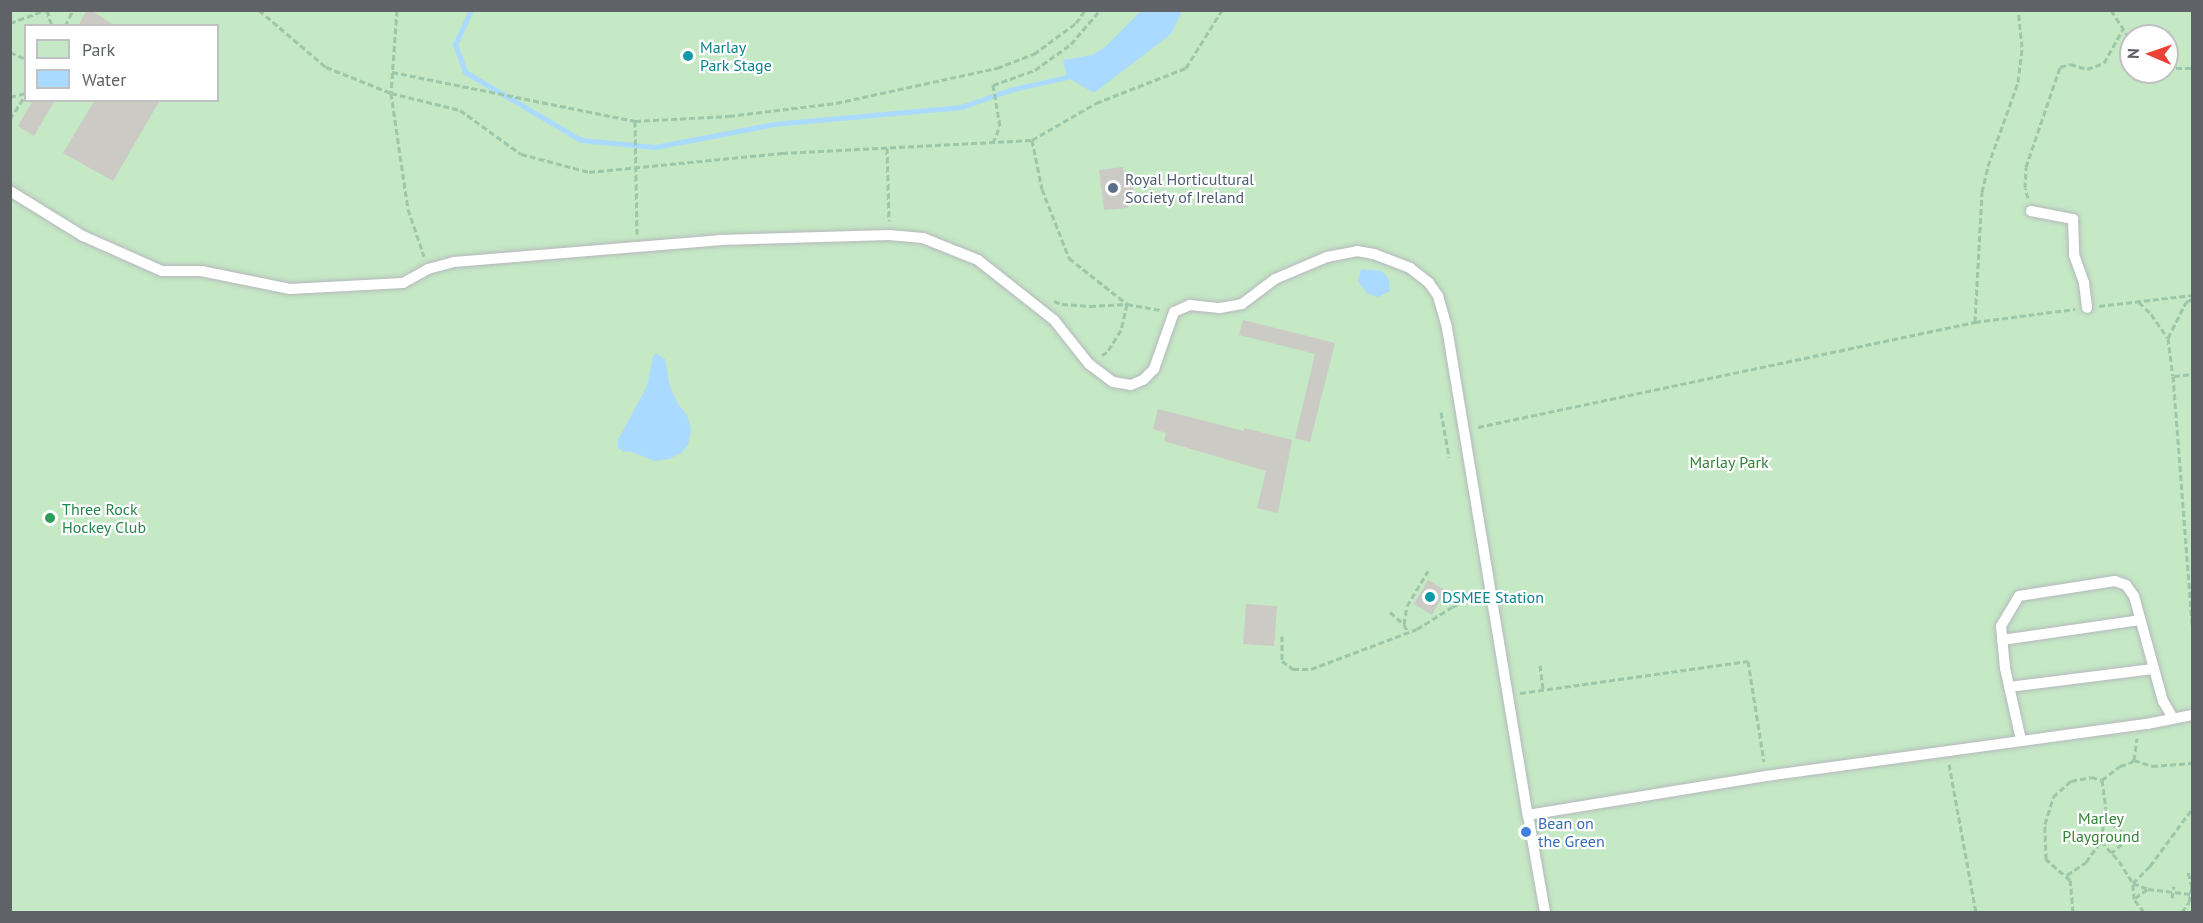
<!DOCTYPE html>
<style>
body{margin:0}
#map{position:relative;width:2203px;height:923px;overflow:hidden;background:#f1efe8;font-family:"PT Sans",sans-serif}
div>[style]{position:absolute}
.green>*{inset:0;background:#c5e8c5}
.water>*{inset:0;background:#aadaff}
.stream>*{height:5px;margin:-2.5px;padding:0 2.5px;transform-origin:2.5px;border-radius:2.5px;background:#aadaff}
.building>*{inset:0;background:#cccac5;transform-origin:0 0}
.path>*{height:3px;margin-top:-1.5px;transform-origin:0;background:repeating-linear-gradient(90deg,#9cc7a9 0 6px,transparent 0 9px)}
.roads{filter:drop-shadow(0 0 2px #b5b8bc) drop-shadow(0 0 2px #b5b8bc)}
.lane>*{height:10px;margin:-5px;padding:0 5px;transform-origin:5px;border-radius:5px;background:#fff}
.dots>*{width:16px;height:16px;translate:-50% -50%;box-sizing:border-box;border:3px solid #fff;border-radius:50%}
span{translate:-50% -50%;white-space:nowrap;text-align:center;line-height:1.15;-webkit-text-stroke:4.5px #fff;paint-order:stroke}
.culture-label{font-size:16px;color:#0d838f}
.left{translate:0 -50%;text-align:left}
.service-label{font-size:16px;color:#4e5e75}
.park-label{font-size:16px;color:#348238}
.leisure-label{font-size:16px;color:#27864d}
.shop-label{font-size:16px;color:#366cbe}
.frame{position:absolute;inset:0;border:12px solid #5f6368;pointer-events:none}
.legend{position:absolute;left:24px;top:24px;width:195px;height:78px;box-sizing:border-box;background:#fff;border:2px solid #bfc1c3;margin:0;padding:8px 10px;list-style:none;font-size:18px;color:#5f6368}
.legend li{display:flex;align-items:center;gap:12px;height:30px}
.legend b{width:30px;border:2px solid #bfc1c3}
.north{position:absolute;left:2119px;top:24px;width:60px;height:60px;box-sizing:border-box;background:#fff;border:2px solid #bfc1c3;border-radius:50%;rotate:272deg;font-size:16px;font-weight:700;line-height:24px;text-align:center;color:#5f6368}
.north::after{content:'';display:block;margin:auto;width:21px;height:27px;background:#ea4335;clip-path:polygon(50% 0,100% 100%,50% 72%,0 100%)}
</style>
<div id="map">
<div class="green">
<div style="clip-path:polygon(evenodd,10px 11px,2192px 11px,2192px 912px,11px 912px,10px 11px,26px 26px,218px 26px,218px 100px,26px 100px,26px 26px,10px 11px,2131px 36px,2167px 36px,2167px 72px,2131px 72px,2131px 36px)"></div>
</div>
<div class="water">
<div style="clip-path:polygon(1141px 11px,1182px 11px,1171px 34px,1094px 93px,1067px 77px,1063px 60px,1092px 55px,1105px 47px)"></div>
<div style="clip-path:polygon(1361px 269px,1382px 271px,1389px 280px,1390px 291px,1378px 297px,1367px 293px,1358px 281px)"></div>
<div style="clip-path:polygon(657px 354px,665px 359px,670px 387px,678px 404px,687px 415px,691px 429px,688px 445px,682px 452px,669px 459px,655px 461px,629px 451px,623px 452px,618px 447px,618px 440px,647px 386px,653px 356px)"></div>
</div>
<div class="stream">
<div style="left:471px;top:10px;width:38px;rotate:115deg"></div>
<div style="left:455px;top:44px;width:30px;rotate:70deg"></div>
<div style="left:465px;top:72px;width:134px;rotate:30.4deg"></div>
<div style="left:581px;top:140px;width:74px;rotate:5.4deg"></div>
<div style="left:655px;top:147px;width:121px;rotate:-10.9deg"></div>
<div style="left:774px;top:124px;width:188px;rotate:-5.2deg"></div>
<div style="left:961px;top:107px;width:55px;rotate:-19.1deg"></div>
<div style="left:1013px;top:89px;width:55px;rotate:-12.5deg"></div>
</div>
<div class="building">
<div style="clip-path:polygon(87px 10px,91px 10px,115px 26px,78px 26px)"></div>
<div style="clip-path:polygon(33px 100px,55px 100px,34px 136px,18px 126px)"></div>
<div style="clip-path:polygon(95px 100px,160px 100px,113px 181px,63px 153px)"></div>
<div style="clip-path:polygon(1123px 167px,1125px 178px,1134px 187px,1127px 200px,1128px 208px,1104px 210px,1099px 170px)"></div>
<div style="clip-path:polygon(1243px 320px,1335px 343px,1310px 442px,1295px 438px,1315px 354px,1239px 335px)"></div>
<div style="clip-path:polygon(1158px 409px,1244px 431px,1244px 428px,1292px 440px,1278px 513px,1257px 508px,1266px 471px,1164px 441px,1166px 433px,1153px 429px)"></div>
<div style="left:1428px;top:580px;width:21px;height:28px;rotate:31deg"></div>
<div style="left:1246px;top:604px;width:31px;height:40px;rotate:4deg"></div>
</div>
<div class="path">
<div style="left:47px;top:10px;width:17px;rotate:73deg"></div>
<div style="left:259px;top:10px;width:88px;rotate:40.4deg"></div>
<div style="left:326px;top:67px;width:70px;rotate:21.8deg"></div>
<div style="left:391px;top:93px;width:71px;rotate:13.8deg"></div>
<div style="left:460px;top:110px;width:75px;rotate:35.8deg"></div>
<div style="left:521px;top:154px;width:70px;rotate:14.8deg"></div>
<div style="left:589px;top:172px;width:194px;rotate:-5.6deg"></div>
<div style="left:782px;top:153px;width:250px;rotate:-3deg"></div>
<div style="left:1032px;top:140px;width:74px;rotate:-30deg"></div>
<div style="left:1096px;top:103px;width:97px;rotate:-21.3deg"></div>
<div style="left:1186px;top:68px;width:68px;rotate:-58.2deg"></div>
<div style="left:397px;top:10px;width:83px;rotate:94.1deg"></div>
<div style="left:391px;top:93px;width:117px;rotate:81.7deg"></div>
<div style="left:408px;top:209px;width:50px;rotate:71.2deg"></div>
<div style="left:2111px;top:10px;width:37px;rotate:57deg"></div>
<div style="left:10px;top:23px;width:37px;rotate:-20deg"></div>
<div style="left:65px;top:26px;width:18px;rotate:-63deg"></div>
<div style="left:10px;top:52px;width:17px;rotate:24deg"></div>
<div style="left:2167px;top:68px;width:25px"></div>
<div style="left:392px;top:72px;width:248px;rotate:11.4deg"></div>
<div style="left:635px;top:121px;width:94px;rotate:-3deg"></div>
<div style="left:729px;top:116px;width:108px;rotate:-6.9deg"></div>
<div style="left:836px;top:103px;width:165px;rotate:-12.3deg"></div>
<div style="left:997px;top:68px;width:40px;rotate:-21deg"></div>
<div style="left:1034px;top:54px;width:52px;rotate:-36.4deg"></div>
<div style="left:1076px;top:23px;width:16px;rotate:-55deg"></div>
<div style="left:10px;top:97px;width:16px;rotate:-14deg"></div>
<div style="left:10px;top:119px;width:30px;rotate:-57deg"></div>
<div style="left:635px;top:121px;width:113px;rotate:89deg"></div>
<div style="left:1032px;top:140px;width:50px;rotate:78.5deg"></div>
<div style="left:1042px;top:189px;width:74px;rotate:68.6deg"></div>
<div style="left:1069px;top:258px;width:74px;rotate:38.4deg"></div>
<div style="left:1127px;top:304px;width:34px;rotate:10deg"></div>
<div style="left:993px;top:143px;width:18px;rotate:-68deg"></div>
<div style="left:1000px;top:126px;width:42px;rotate:-99.7deg"></div>
<div style="left:993px;top:85px;width:45px;rotate:-19.7deg"></div>
<div style="left:1035px;top:70px;width:44px;rotate:-35.8deg"></div>
<div style="left:1071px;top:44px;width:45px;rotate:-49.5deg"></div>
<div style="left:887px;top:148px;width:73px;rotate:88.4deg"></div>
<div style="left:2028px;top:198px;width:10px;rotate:-107deg"></div>
<div style="left:2025px;top:188px;width:21px;rotate:-87deg"></div>
<div style="left:2026px;top:167px;width:106px;rotate:-71.2deg"></div>
<div style="left:2060px;top:67px;width:10px;rotate:-17deg"></div>
<div style="left:2070px;top:64px;width:18px;rotate:16deg"></div>
<div style="left:2087px;top:69px;width:18px;rotate:-19deg"></div>
<div style="left:2104px;top:63px;width:38px;rotate:-61deg"></div>
<div style="left:1054px;top:301px;width:9px;rotate:21deg"></div>
<div style="left:1062px;top:304px;width:28px;rotate:4deg"></div>
<div style="left:1090px;top:306px;width:37px;rotate:-3deg"></div>
<div style="left:1127px;top:304px;width:27px;rotate:103deg"></div>
<div style="left:1121px;top:330px;width:26px;rotate:122deg"></div>
<div style="left:1107px;top:352px;width:8px;rotate:150deg"></div>
<div style="left:2139px;top:302px;width:17px;rotate:45deg"></div>
<div style="left:2151px;top:314px;width:29px;rotate:55deg"></div>
<div style="left:2168px;top:338px;width:38px;rotate:83deg"></div>
<div style="left:2173px;top:376px;width:250px;rotate:85.6deg"></div>
<div style="left:2099px;top:306px;width:94px;rotate:-6.7deg"></div>
<div style="left:1975px;top:322px;width:130px;rotate:-86.9deg"></div>
<div style="left:1982px;top:192px;width:27px;rotate:-77deg"></div>
<div style="left:1988px;top:166px;width:89px;rotate:-70.3deg"></div>
<div style="left:2018px;top:82px;width:35px;rotate:-83deg"></div>
<div style="left:2022px;top:47px;width:37px;rotate:-96deg"></div>
<div style="left:2168px;top:338px;width:40px;rotate:-63.4deg"></div>
<div style="left:2186px;top:302px;width:7px;rotate:-27deg"></div>
<div style="left:2174px;top:376px;width:18px;rotate:-6deg"></div>
<div style="left:1441px;top:412px;width:46px;rotate:79.9deg"></div>
<div style="left:1478px;top:427px;width:508px;rotate:-11.93deg"></div>
<div style="left:1975px;top:322px;width:101px;rotate:-7.4deg"></div>
<div style="left:1390px;top:612px;width:18px;rotate:41deg"></div>
<div style="left:1404px;top:624px;width:10px;rotate:66deg"></div>
<div style="left:1404px;top:624px;width:18px;rotate:-81deg"></div>
<div style="left:1407px;top:606px;width:41px;rotate:-59deg"></div>
<div style="left:1282px;top:636px;width:25px;rotate:90deg"></div>
<div style="left:1282px;top:661px;width:14px;rotate:36deg"></div>
<div style="left:1293px;top:669px;width:18px"></div>
<div style="left:1311px;top:669px;width:113px;rotate:-20.7deg"></div>
<div style="left:1417px;top:629px;width:41px;rotate:-32.2deg"></div>
<div style="left:1452px;top:607px;width:27px;rotate:-24deg"></div>
<div style="left:1540px;top:665px;width:25px;rotate:83deg"></div>
<div style="left:1520px;top:693px;width:230px;rotate:-8deg"></div>
<div style="left:1748px;top:661px;width:102px;rotate:81deg"></div>
<div style="left:2134px;top:760px;width:19px;rotate:18deg"></div>
<div style="left:2152px;top:766px;width:40px;rotate:-4.3deg"></div>
<div style="left:1949px;top:764px;width:150px;rotate:79.7deg"></div>
<div style="left:2102px;top:780px;width:29px;rotate:82deg"></div>
<div style="left:2106px;top:809px;width:32px;rotate:99deg"></div>
<div style="left:2101px;top:841px;width:27px;rotate:48deg"></div>
<div style="left:2119px;top:861px;width:26px;rotate:58deg"></div>
<div style="left:2133px;top:883px;width:16px;rotate:22deg"></div>
<div style="left:2148px;top:889px;width:43px;rotate:6.6deg"></div>
<div style="left:2106px;top:819px;width:23px;rotate:38deg"></div>
<div style="left:2124px;top:833px;width:11px;rotate:100deg"></div>
<div style="left:2122px;top:844px;width:14px;rotate:141deg"></div>
<div style="left:2067px;top:875px;width:23px;rotate:-34deg"></div>
<div style="left:2086px;top:862px;width:26px;rotate:-54deg"></div>
<div style="left:2135px;top:898px;width:16px;rotate:-35deg"></div>
<div style="left:2172px;top:898px;width:12px;rotate:-81deg"></div>
<div style="left:2073px;top:912px;width:32px;rotate:-95deg"></div>
<div style="left:2070px;top:880px;width:32px;rotate:-139deg"></div>
<div style="left:2046px;top:859px;width:35px;rotate:-92deg"></div>
<div style="left:2045px;top:824px;width:28px;rotate:-73deg"></div>
<div style="left:2053px;top:797px;width:24px;rotate:-42deg"></div>
<div style="left:2071px;top:781px;width:20px;rotate:-11deg"></div>
<div style="left:2091px;top:777px;width:11px;rotate:15deg"></div>
<div style="left:2102px;top:780px;width:23px;rotate:-38deg"></div>
<div style="left:2120px;top:766px;width:10px;rotate:-17deg"></div>
<div style="left:2130px;top:763px;width:5px;rotate:-37deg"></div>
<div style="left:2134px;top:760px;width:22px;rotate:-82deg"></div>
<div style="left:2144px;top:912px;width:16px;rotate:-128deg"></div>
<div style="left:2134px;top:899px;width:16px;rotate:-94deg"></div>
<div style="left:2133px;top:883px;width:24px;rotate:-45deg"></div>
<div style="left:2150px;top:866px;width:71px;rotate:-53.6deg"></div>
<div style="left:2182px;top:912px;width:12px;rotate:-55deg"></div>
<div style="left:2189px;top:902px;width:15px;rotate:-79deg"></div>
<div style="left:2192px;top:887px;width:16px;rotate:-105deg"></div>
</div>
<div class="roads">
<div class="lane">
<div style="left:10px;top:191px;width:86px;rotate:31.7deg"></div>
<div style="left:83px;top:236px;width:86px;rotate:23.9deg"></div>
<div style="left:162px;top:271px;width:39px"></div>
<div style="left:201px;top:271px;width:91px;rotate:11.4deg"></div>
<div style="left:290px;top:289px;width:113px;rotate:-3deg"></div>
<div style="left:403px;top:283px;width:29px;rotate:-29deg"></div>
<div style="left:428px;top:269px;width:27px;rotate:-15deg"></div>
<div style="left:454px;top:262px;width:266px;rotate:-4.7deg"></div>
<div style="left:719px;top:240px;width:170px;rotate:-1.7deg"></div>
<div style="left:889px;top:235px;width:34px;rotate:5deg"></div>
<div style="left:923px;top:238px;width:59px;rotate:21.8deg"></div>
<div style="left:978px;top:260px;width:97px;rotate:38.3deg"></div>
<div style="left:1054px;top:320px;width:56px;rotate:51.5deg"></div>
<div style="left:1089px;top:364px;width:30px;rotate:37deg"></div>
<div style="left:1113px;top:382px;width:18px;rotate:9deg"></div>
<div style="left:1131px;top:385px;width:13px;rotate:-23deg"></div>
<div style="left:1143px;top:380px;width:16px;rotate:-45deg"></div>
<div style="left:1154px;top:369px;width:60px;rotate:-70.7deg"></div>
<div style="left:1174px;top:312px;width:17px;rotate:-24deg"></div>
<div style="left:1190px;top:305px;width:30px;rotate:6deg"></div>
<div style="left:1220px;top:308px;width:22px;rotate:-10deg"></div>
<div style="left:1242px;top:304px;width:41px;rotate:-37.1deg"></div>
<div style="left:1275px;top:279px;width:56px;rotate:-22.9deg"></div>
<div style="left:1327px;top:257px;width:31px;rotate:-11deg"></div>
<div style="left:1357px;top:251px;width:17px;rotate:10deg"></div>
<div style="left:1374px;top:254px;width:39px;rotate:21deg"></div>
<div style="left:1410px;top:268px;width:24px;rotate:38deg"></div>
<div style="left:1429px;top:283px;width:16px;rotate:55deg"></div>
<div style="left:1438px;top:296px;width:33px;rotate:74deg"></div>
<div style="left:1447px;top:328px;width:494px;rotate:80.6deg"></div>
<div style="left:1528px;top:815px;width:241px;rotate:-9.3deg"></div>
<div style="left:1766px;top:776px;width:385px;rotate:-7.8deg"></div>
<div style="left:2147px;top:724px;width:46px;rotate:-11.3deg"></div>
<div style="left:2031px;top:211px;width:43px;rotate:10.8deg"></div>
<div style="left:2073px;top:219px;width:36px;rotate:88deg"></div>
<div style="left:2074px;top:255px;width:30px;rotate:70deg"></div>
<div style="left:2084px;top:283px;width:25px;rotate:83deg"></div>
<div style="left:2002px;top:640px;width:139px;rotate:-8.2deg"></div>
<div style="left:2009px;top:687px;width:145px;rotate:-7.1deg"></div>
<div style="left:2021px;top:740px;width:74px;rotate:-102.5deg"></div>
<div style="left:2005px;top:668px;width:42px;rotate:-95.4deg"></div>
<div style="left:2001px;top:626px;width:35px;rotate:-59deg"></div>
<div style="left:2019px;top:596px;width:97px;rotate:-8.9deg"></div>
<div style="left:2115px;top:581px;width:12px;rotate:20deg"></div>
<div style="left:2126px;top:585px;width:14px;rotate:54deg"></div>
<div style="left:2134px;top:596px;width:109px;rotate:74.6deg"></div>
<div style="left:2163px;top:701px;width:20px;rotate:60deg"></div>
<div style="left:1528px;top:815px;width:98px;rotate:80.1deg"></div>
</div>
</div>
<div class="dots">
<div style="left:688px;top:56px;background:#0f9aa8"></div>
<div style="left:1113px;top:188px;background:#5c6f8a"></div>
<div style="left:50px;top:518px;background:#2e9e5b"></div>
<div style="left:1430px;top:597px;background:#0f9aa8"></div>
<div style="left:1526px;top:832px;background:#3f7fe0"></div>
</div>
<div class="culture-label">
<span class="left" style="left:700px;top:56px">Marlay<br>Park Stage</span>
<span class="left" style="left:1442px;top:597px">DSMEE Station</span>
</div>
<div class="service-label">
<span class="left" style="left:1125px;top:188px">Royal Horticultural<br>Society of Ireland</span>
</div>
<div class="park-label">
<span style="left:1729px;top:462px">Marlay Park</span>
<span style="left:2101px;top:827px">Marley<br>Playground</span>
</div>
<div class="leisure-label">
<span class="left" style="left:62px;top:518px">Three Rock<br>Hockey Club</span>
</div>
<div class="shop-label">
<span class="left" style="left:1538px;top:832px">Bean on<br>the Green</span>
</div>
<div class="frame"></div>
<ul class="legend">
<li><b style="height:16px;background:#c5e8c5"></b>Park</li>
<li><b style="height:16px;background:#aadaff"></b>Water</li>
</ul>
<div class="north">N</div>
</div>
